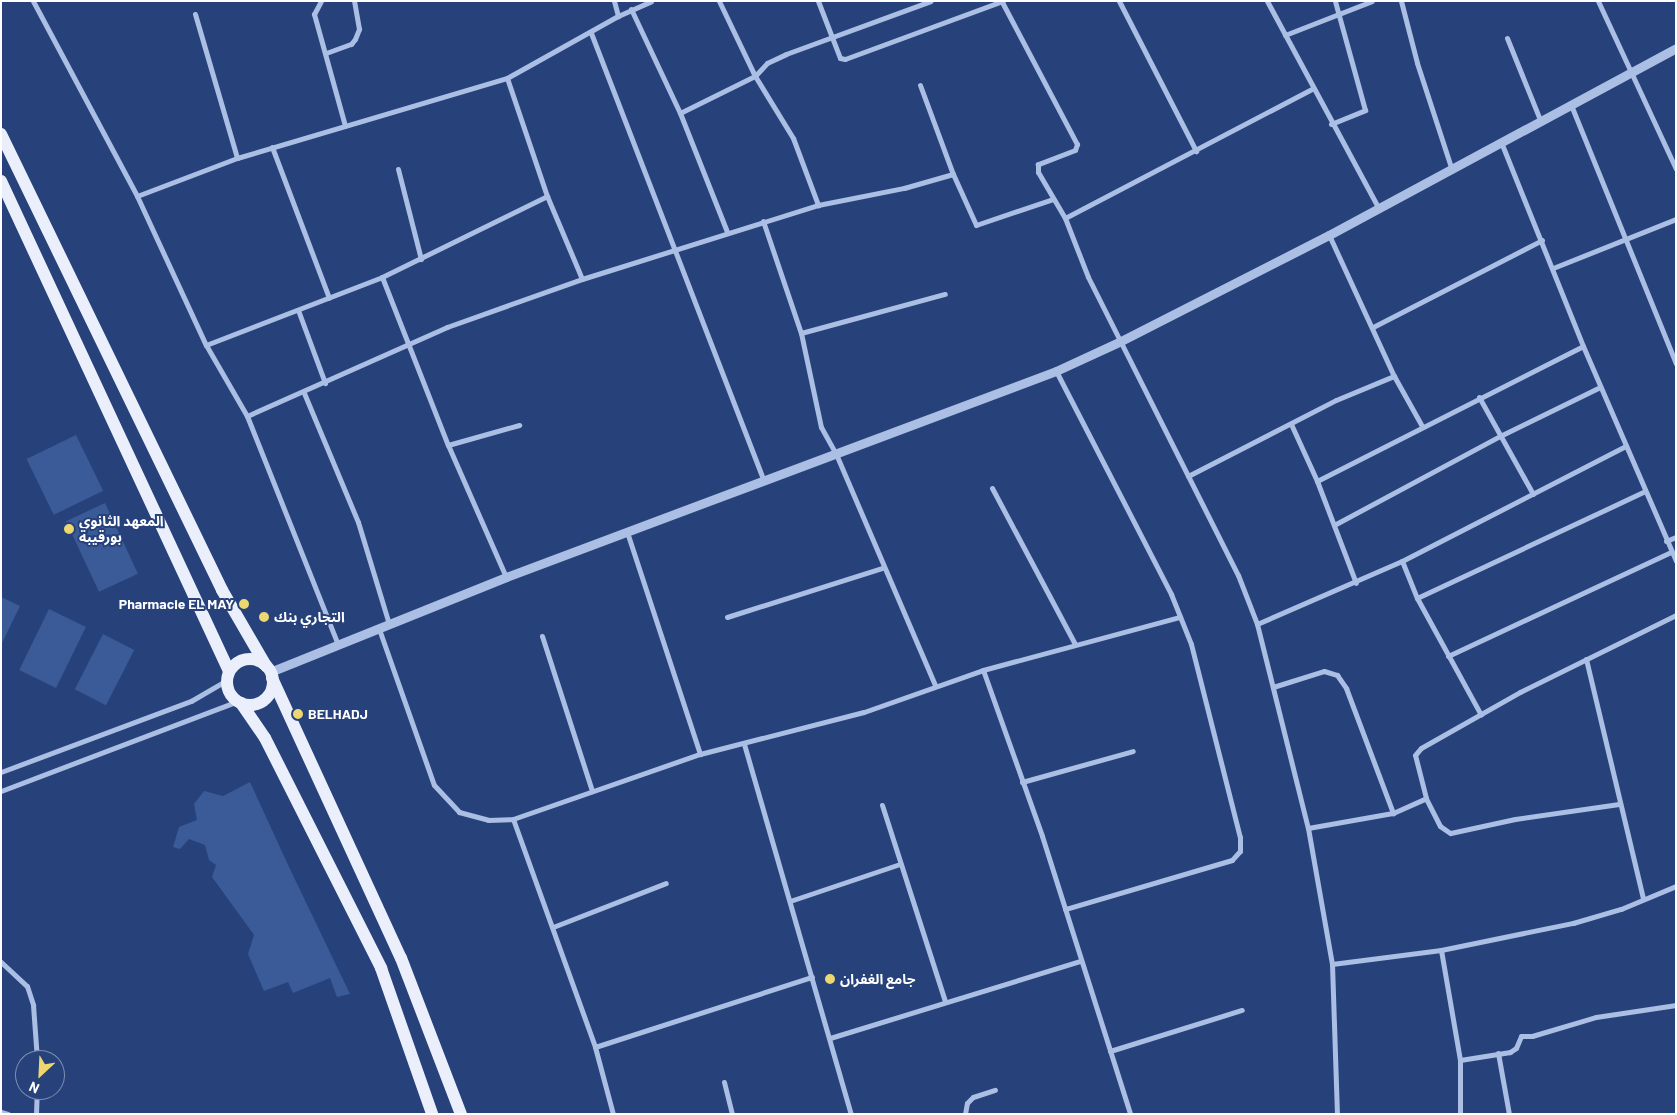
<!DOCTYPE html>
<meta charset="utf-8">
<style>
body{margin:0}
#map{position:relative;width:1677px;height:1115px;overflow:hidden;background:#27427b;font-family:Barlow,"Noto Sans Arabic",sans-serif}
div>[style]{position:absolute}
.green>*{inset:0;background:#3a5a98;transform-origin:0 0}
.minor>*{height:5px;margin:-2.5px;padding:0 2.5px;transform-origin:2.5px;border-radius:2.5px;background:#abbee4}
.tertiary>*{height:9px;margin:-4.5px;padding:0 4.5px;transform-origin:4.5px;border-radius:4.5px;background:#abbee4}
.primary>*{height:12px;margin:-6px;padding:0 6px;transform-origin:6px;border-radius:6px;background:#ebeffc}
.primary>.ring{margin:-6px;padding:0;box-sizing:content-box;background:none;border:12px solid #ebeffc;border-radius:50%}
.dots>*{width:14px;height:14px;translate:-50% -50%;box-sizing:border-box;border:2px solid #27427b;border-radius:50%}
span{translate:-50% -50%;white-space:nowrap;text-align:center;line-height:1.15;-webkit-text-stroke:4px #27427b;paint-order:stroke}
.poi-label{font-size:14px;color:#fff;font-weight:700}
.left{translate:0 -50%;text-align:left}
.right{translate:-100% -50%;text-align:right}
.frame{position:absolute;inset:0;border:2px solid #fff;pointer-events:none}
.north{position:absolute;left:15px;top:1050px;width:50px;height:50px;box-sizing:border-box;background:#27427b;border:1px solid #7d8eb0;border-radius:50%;rotate:205deg;font-size:14px;font-weight:700;line-height:20px;text-align:center;color:#fff}
.north::after{content:'';display:block;margin:auto;width:18px;height:22px;background:#ecd771;clip-path:polygon(50% 0,100% 100%,50% 72%,0 100%)}
</style>
<div id="map">
<div class="green">
<div style="left:76px;top:435px;width:62px;height:55px;rotate:64deg"></div>
<div style="left:105px;top:503px;width:78px;height:43px;rotate:65deg"></div>
<div style="clip-path:polygon(1px 597px,20px 606px,1px 645px)"></div>
<div style="left:49px;top:609px;width:41px;height:68px;rotate:26deg"></div>
<div style="left:103px;top:634px;width:35px;height:62px;rotate:27deg"></div>
<div style="clip-path:polygon(250px 782px,289px 867px,350px 994px,337px 997px,330px 978px,293px 993px,288px 982px,264px 991px,248px 954px,254px 935px,212px 877px,216px 865px,209px 860px,205px 845px,189px 839px,180px 849px,173px 847px,179px 827px,197px 820px,194px 804px,204px 791px,223px 796px)"></div>
</div>
<div class="minor">
<div style="left:33px;top:1px;width:221px;rotate:61.9deg"></div>
<div style="left:137px;top:196px;width:164px;rotate:65.2deg"></div>
<div style="left:206px;top:345px;width:82px;rotate:60deg"></div>
<div style="left:247px;top:416px;width:246px;rotate:68.3deg"></div>
<div style="left:321px;top:1px;width:15px;rotate:118deg"></div>
<div style="left:314px;top:14px;width:116px;rotate:74.5deg"></div>
<div style="left:614px;top:1px;width:16px;rotate:75deg"></div>
<div style="left:719px;top:1px;width:83px;rotate:64.4deg"></div>
<div style="left:755px;top:76px;width:73px;rotate:58.5deg"></div>
<div style="left:793px;top:138px;width:72px;rotate:69.5deg"></div>
<div style="left:818px;top:1px;width:61px;rotate:68.9deg"></div>
<div style="left:840px;top:58px;width:5px;rotate:11deg"></div>
<div style="left:845px;top:59px;width:168px;rotate:-20.2deg"></div>
<div style="left:1119px;top:1px;width:169px;rotate:62.8deg"></div>
<div style="left:1267px;top:1px;width:236px;rotate:61.7deg"></div>
<div style="left:1401px;top:1px;width:64px;rotate:75.5deg"></div>
<div style="left:1417px;top:63px;width:113px;rotate:71.9deg"></div>
<div style="left:1598px;top:1px;width:185px;rotate:65.1deg"></div>
<div style="left:1002px;top:2px;width:161px;rotate:62.2deg"></div>
<div style="left:1077px;top:144px;width:6px;rotate:108deg"></div>
<div style="left:1075px;top:150px;width:40px;rotate:159deg"></div>
<div style="left:1038px;top:164px;width:8px;rotate:90deg"></div>
<div style="left:1038px;top:172px;width:53px;rotate:59.6deg"></div>
<div style="left:1065px;top:218px;width:63px;rotate:68.7deg"></div>
<div style="left:1088px;top:277px;width:334px;rotate:63.3deg"></div>
<div style="left:1238px;top:575px;width:53px;rotate:68.8deg"></div>
<div style="left:1257px;top:624px;width:210px;rotate:76deg"></div>
<div style="left:1308px;top:828px;width:138px;rotate:80deg"></div>
<div style="left:1332px;top:964px;width:150px;rotate:88.1deg"></div>
<div style="left:631px;top:9px;width:115px;rotate:64.8deg"></div>
<div style="left:680px;top:113px;width:128px;rotate:68.4deg"></div>
<div style="left:195px;top:14px;width:150px;rotate:73.7deg"></div>
<div style="left:591px;top:33px;width:481px;rotate:68.9deg"></div>
<div style="left:1285px;top:35px;width:93px;rotate:-21.3deg"></div>
<div style="left:1507px;top:38px;width:91px;rotate:68deg"></div>
<div style="left:326px;top:53px;width:27px;rotate:-20deg"></div>
<div style="left:351px;top:44px;width:6px;rotate:-51deg"></div>
<div style="left:355px;top:39px;width:11px;rotate:-68deg"></div>
<div style="left:359px;top:29px;width:28px;rotate:-100deg"></div>
<div style="left:507px;top:78px;width:125px;rotate:71.3deg"></div>
<div style="left:547px;top:196px;width:90px;rotate:67.1deg"></div>
<div style="left:920px;top:85px;width:95px;rotate:69.7deg"></div>
<div style="left:1571px;top:105px;width:279px;rotate:67.9deg"></div>
<div style="left:680px;top:113px;width:84px;rotate:-26.3deg"></div>
<div style="left:755px;top:76px;width:18px;rotate:-47deg"></div>
<div style="left:767px;top:63px;width:21px;rotate:-25deg"></div>
<div style="left:786px;top:54px;width:154px;rotate:-20.1deg"></div>
<div style="left:1331px;top:124px;width:37px;rotate:-22deg"></div>
<div style="left:1365px;top:110px;width:113px;rotate:-105.4deg"></div>
<div style="left:1501px;top:142px;width:220px;rotate:68.1deg"></div>
<div style="left:1583px;top:346px;width:234px;rotate:66.6deg"></div>
<div style="left:272px;top:147px;width:161px;rotate:69.3deg"></div>
<div style="left:398px;top:169px;width:93px;rotate:75.7deg"></div>
<div style="left:137px;top:196px;width:107px;rotate:-20.8deg"></div>
<div style="left:237px;top:158px;width:282px;rotate:-16.5deg"></div>
<div style="left:507px;top:78px;width:127px;rotate:-29.2deg"></div>
<div style="left:618px;top:16px;width:36px;rotate:-24deg"></div>
<div style="left:1065px;top:218px;width:279px;rotate:-27.6deg"></div>
<div style="left:763px;top:221px;width:118px;rotate:71.3deg"></div>
<div style="left:801px;top:333px;width:96px;rotate:78deg"></div>
<div style="left:821px;top:427px;width:31px;rotate:61deg"></div>
<div style="left:836px;top:454px;width:251px;rotate:66.8deg"></div>
<div style="left:1329px;top:235px;width:155px;rotate:65.3deg"></div>
<div style="left:1394px;top:376px;width:57px;rotate:60.8deg"></div>
<div style="left:1553px;top:268px;width:132px;rotate:-21.7deg"></div>
<div style="left:382px;top:277px;width:180px;rotate:68.6deg"></div>
<div style="left:448px;top:445px;width:144px;rotate:66.3deg"></div>
<div style="left:298px;top:310px;width:78px;rotate:69.7deg"></div>
<div style="left:1373px;top:327px;width:190px;rotate:-27.2deg"></div>
<div style="left:801px;top:333px;width:149px;rotate:-15.2deg"></div>
<div style="left:206px;top:345px;width:189px;rotate:-21.1deg"></div>
<div style="left:382px;top:277px;width:184px;rotate:-26.1deg"></div>
<div style="left:1056px;top:371px;width:251px;rotate:62.7deg"></div>
<div style="left:1171px;top:594px;width:54px;rotate:68.2deg"></div>
<div style="left:1191px;top:644px;width:199px;rotate:75.8deg"></div>
<div style="left:1240px;top:837px;width:14px;rotate:90deg"></div>
<div style="left:1240px;top:851px;width:12px;rotate:132deg"></div>
<div style="left:1232px;top:860px;width:174px;rotate:163.6deg"></div>
<div style="left:304px;top:393px;width:140px;rotate:67.3deg"></div>
<div style="left:358px;top:522px;width:107px;rotate:73.1deg"></div>
<div style="left:1479px;top:397px;width:111px;rotate:60.9deg"></div>
<div style="left:247px;top:416px;width:219px;rotate:-24deg"></div>
<div style="left:447px;top:327px;width:143px;rotate:-19.6deg"></div>
<div style="left:582px;top:279px;width:247px;rotate:-17.4deg"></div>
<div style="left:818px;top:205px;width:88px;rotate:-11.2deg"></div>
<div style="left:904px;top:188px;width:51px;rotate:-15.9deg"></div>
<div style="left:953px;top:174px;width:56px;rotate:65.7deg"></div>
<div style="left:976px;top:225px;width:81px;rotate:-18.7deg"></div>
<div style="left:1291px;top:424px;width:63px;rotate:65.5deg"></div>
<div style="left:1317px;top:481px;width:109px;rotate:69.1deg"></div>
<div style="left:448px;top:445px;width:74px;rotate:-15.7deg"></div>
<div style="left:1188px;top:476px;width:166px;rotate:-27.2deg"></div>
<div style="left:1336px;top:400px;width:63px;rotate:-22.5deg"></div>
<div style="left:1317px;top:481px;width:298px;rotate:-26.9deg"></div>
<div style="left:992px;top:488px;width:177px;rotate:62deg"></div>
<div style="left:1334px;top:525px;width:188px;rotate:-28.2deg"></div>
<div style="left:1500px;top:436px;width:111px;rotate:-26.1deg"></div>
<div style="left:627px;top:532px;width:234px;rotate:71.8deg"></div>
<div style="left:1666px;top:541px;width:11px;rotate:-22deg"></div>
<div style="left:1402px;top:561px;width:40px;rotate:68deg"></div>
<div style="left:1417px;top:598px;width:133px;rotate:61.3deg"></div>
<div style="left:1417px;top:598px;width:252px;rotate:-25.1deg"></div>
<div style="left:727px;top:617px;width:163px;rotate:-17.5deg"></div>
<div style="left:1257px;top:624px;width:158px;rotate:-23.5deg"></div>
<div style="left:1402px;top:561px;width:252px;rotate:-27.2deg"></div>
<div style="left:379px;top:629px;width:165px;rotate:70.6deg"></div>
<div style="left:434px;top:785px;width:37px;rotate:47deg"></div>
<div style="left:459px;top:812px;width:30px;rotate:15deg"></div>
<div style="left:488px;top:820px;width:25px;rotate:-2deg"></div>
<div style="left:513px;top:819px;width:198px;rotate:-19.2deg"></div>
<div style="left:700px;top:754px;width:169px;rotate:-14.4deg"></div>
<div style="left:864px;top:712px;width:126px;rotate:-19.4deg"></div>
<div style="left:983px;top:670px;width:204px;rotate:-15.1deg"></div>
<div style="left:542px;top:636px;width:163px;rotate:72.1deg"></div>
<div style="left:1448px;top:656px;width:246px;rotate:-25deg"></div>
<div style="left:1586px;top:659px;width:246px;rotate:76.6deg"></div>
<div style="left:983px;top:670px;width:176px;rotate:70.4deg"></div>
<div style="left:1042px;top:836px;width:292px;rotate:72.4deg"></div>
<div style="left:1273px;top:687px;width:53px;rotate:-17.4deg"></div>
<div style="left:1324px;top:671px;width:14px;rotate:17deg"></div>
<div style="left:1337px;top:675px;width:16px;rotate:55deg"></div>
<div style="left:1346px;top:688px;width:134px;rotate:69.4deg"></div>
<div style="left:744px;top:744px;width:385px;rotate:73.9deg"></div>
<div style="left:1px;top:772px;width:203px;rotate:-20.5deg"></div>
<div style="left:191px;top:701px;width:42px;rotate:-30.3deg"></div>
<div style="left:1022px;top:782px;width:115px;rotate:-15.6deg"></div>
<div style="left:1px;top:791px;width:254px;rotate:-20.8deg"></div>
<div style="left:1619px;top:804px;width:105px;rotate:171.8deg"></div>
<div style="left:1515px;top:819px;width:66px;rotate:167.8deg"></div>
<div style="left:1450px;top:833px;width:12px;rotate:-145deg"></div>
<div style="left:1440px;top:826px;width:31px;rotate:-117deg"></div>
<div style="left:1426px;top:798px;width:44px;rotate:-104.3deg"></div>
<div style="left:1415px;top:755px;width:9px;rotate:-49deg"></div>
<div style="left:1421px;top:748px;width:114px;rotate:-29.5deg"></div>
<div style="left:1520px;top:692px;width:174px;rotate:-26.3deg"></div>
<div style="left:882px;top:805px;width:206px;rotate:72.2deg"></div>
<div style="left:513px;top:819px;width:242px;rotate:70.2deg"></div>
<div style="left:595px;top:1047px;width:69px;rotate:75deg"></div>
<div style="left:1308px;top:828px;width:86px;rotate:-10deg"></div>
<div style="left:1393px;top:813px;width:36px;rotate:-24deg"></div>
<div style="left:790px;top:901px;width:116px;rotate:-18.6deg"></div>
<div style="left:553px;top:927px;width:121px;rotate:-21.3deg"></div>
<div style="left:1441px;top:950px;width:112px;rotate:80.2deg"></div>
<div style="left:1460px;top:1060px;width:54px;rotate:90deg"></div>
<div style="left:1px;top:962px;width:35px;rotate:43deg"></div>
<div style="left:27px;top:986px;width:20px;rotate:72deg"></div>
<div style="left:33px;top:1005px;width:55px;rotate:85.8deg"></div>
<div style="left:1332px;top:964px;width:110px;rotate:-7.3deg"></div>
<div style="left:1441px;top:950px;width:135px;rotate:-11.6deg"></div>
<div style="left:1573px;top:923px;width:50px;rotate:-16.3deg"></div>
<div style="left:1621px;top:909px;width:60px;rotate:-22.7deg"></div>
<div style="left:830px;top:1038px;width:262px;rotate:-17.1deg"></div>
<div style="left:595px;top:1047px;width:228px;rotate:-17.9deg"></div>
<div style="left:1110px;top:1051px;width:138px;rotate:-17.3deg"></div>
<div style="left:1498px;top:1053px;width:62px;rotate:79.8deg"></div>
<div style="left:1460px;top:1060px;width:51px;rotate:-9.1deg"></div>
<div style="left:1510px;top:1052px;width:7px;rotate:-34deg"></div>
<div style="left:1516px;top:1048px;width:13px;rotate:-67deg"></div>
<div style="left:1521px;top:1036px;width:11px"></div>
<div style="left:1532px;top:1036px;width:67px;rotate:-16.5deg"></div>
<div style="left:1596px;top:1017px;width:81px;rotate:-8.5deg"></div>
<div style="left:724px;top:1082px;width:33px;rotate:76deg"></div>
<div style="left:1px;top:1112px;width:7px;rotate:16deg"></div>
<div style="left:36px;top:1114px;width:24px;rotate:-88deg"></div>
<div style="left:965px;top:1114px;width:11px;rotate:-80deg"></div>
<div style="left:967px;top:1103px;width:8px;rotate:-45deg"></div>
<div style="left:973px;top:1097px;width:23px;rotate:-18deg"></div>
</div>
<div class="tertiary">
<div style="left:270px;top:672px;width:254px;rotate:-21.9deg"></div>
<div style="left:506px;top:577px;width:587px;rotate:-20.53deg"></div>
<div style="left:1056px;top:371px;width:69px;rotate:-24.7deg"></div>
<div style="left:1119px;top:342px;width:236px;rotate:-27deg"></div>
<div style="left:1329px;top:235px;width:394px;rotate:-28.3deg"></div>
</div>
<div class="primary">
<div style="left:1px;top:134px;width:507px;rotate:64.14deg"></div>
<div style="left:222px;top:590px;width:88px;rotate:59.9deg"></div>
<div style="left:1px;top:181px;width:540px;rotate:65.05deg"></div>
<div class="ring" style="left:227px;top:659px;width:34px;height:34px"></div>
<div style="left:272px;top:678px;width:308px;rotate:65.3deg"></div>
<div style="left:401px;top:958px;width:167px;rotate:69deg"></div>
<div style="left:241px;top:703px;width:42px;rotate:55.6deg"></div>
<div style="left:265px;top:738px;width:258px;rotate:63.2deg"></div>
<div style="left:381px;top:968px;width:155px;rotate:70.7deg"></div>
</div>
<div class="dots">
<div style="left:69px;top:529px;background:#ecd771"></div>
<div style="left:244px;top:604px;background:#ecd771"></div>
<div style="left:264px;top:617px;background:#ecd771"></div>
<div style="left:298px;top:714px;background:#ecd771"></div>
<div style="left:830px;top:979px;background:#ecd771"></div>
</div>
<div class="poi-label">
<span class="left" style="left:79px;top:529px">المعهد الثانوي<br>بورقيبة</span>
<span class="right" style="left:234px;top:604px">Pharmacie EL MAY</span>
<span class="left" style="left:274px;top:617px">التجاري بنك</span>
<span class="left" style="left:308px;top:714px">BELHADJ</span>
<span class="left" style="left:840px;top:979px">جامع الغفران</span>
</div>
<div class="frame"></div>
<div class="north">N</div>
</div>
